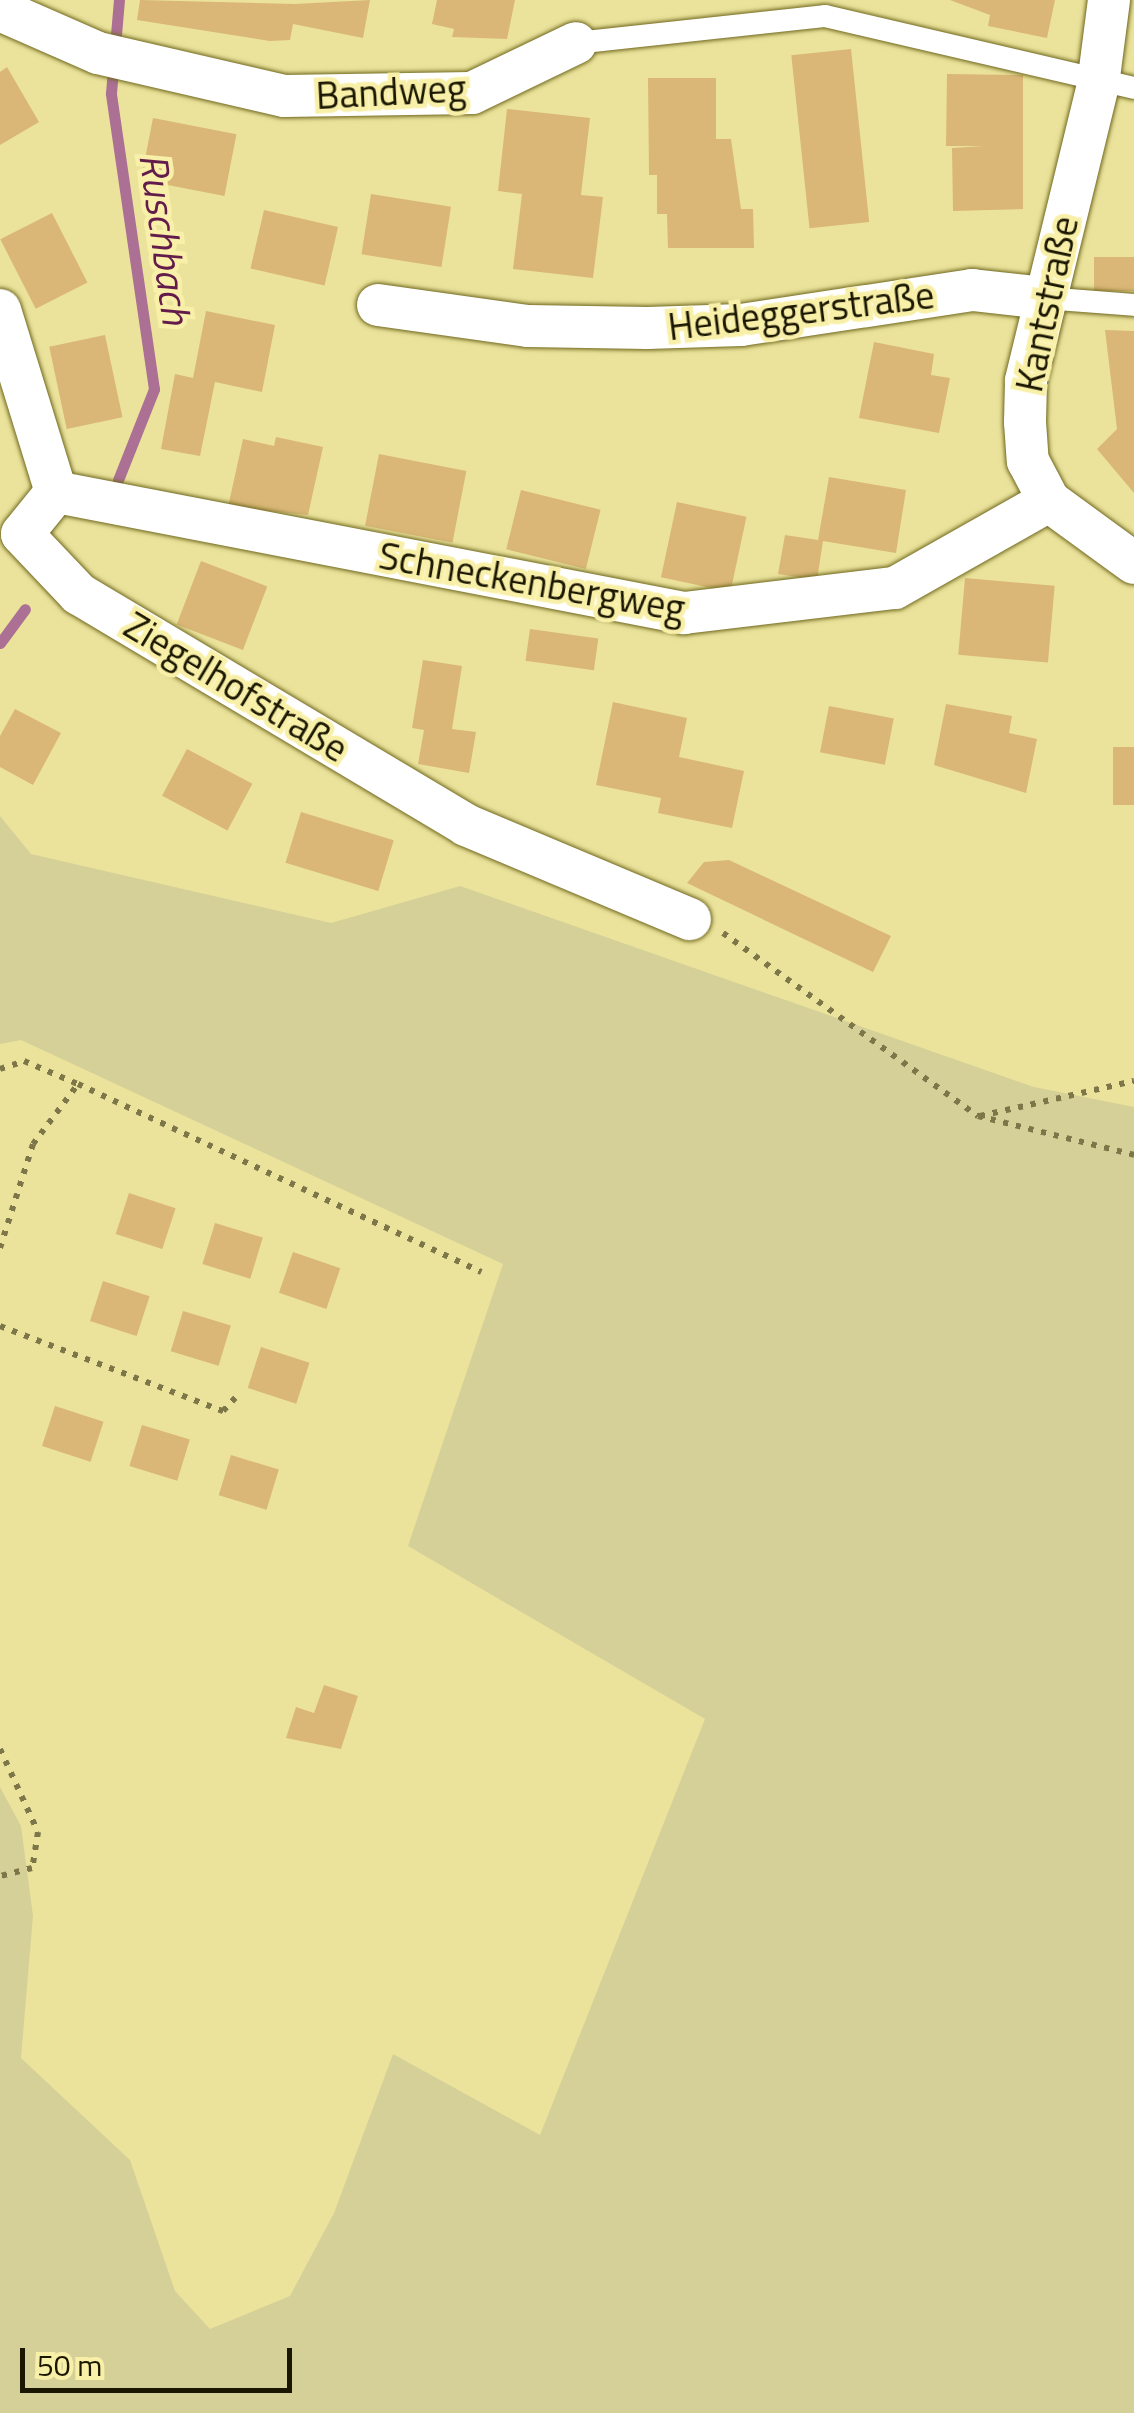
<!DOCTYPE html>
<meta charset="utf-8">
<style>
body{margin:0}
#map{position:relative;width:1134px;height:2413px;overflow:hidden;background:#ebe39b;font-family:"Titillium Web",sans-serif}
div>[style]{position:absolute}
.green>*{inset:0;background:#d5d098}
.stream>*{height:11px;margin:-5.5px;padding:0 5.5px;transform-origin:5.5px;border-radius:5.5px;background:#ab7094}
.building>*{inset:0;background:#dab776;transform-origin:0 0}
.path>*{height:6px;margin-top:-3px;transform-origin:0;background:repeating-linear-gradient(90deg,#7c7649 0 5px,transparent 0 13px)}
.roads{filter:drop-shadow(0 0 2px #70681f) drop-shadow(0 0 2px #70681f)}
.service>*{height:22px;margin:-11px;padding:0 11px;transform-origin:11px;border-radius:11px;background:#fff}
.minor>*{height:42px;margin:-21px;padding:0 21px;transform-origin:21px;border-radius:21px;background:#fff}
span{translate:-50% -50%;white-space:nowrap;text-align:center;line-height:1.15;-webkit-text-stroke:9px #f8f0a8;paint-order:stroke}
.street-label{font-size:38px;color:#1a1600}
.water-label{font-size:40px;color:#631b4c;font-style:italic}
.scale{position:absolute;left:20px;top:2348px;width:272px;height:45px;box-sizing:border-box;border:5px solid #1a1600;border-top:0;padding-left:12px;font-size:30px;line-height:35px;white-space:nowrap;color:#1a1600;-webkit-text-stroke:8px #f8f0a8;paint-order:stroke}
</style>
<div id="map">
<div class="green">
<div style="clip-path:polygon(0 816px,31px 854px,331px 923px,460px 886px,1034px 1087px,1134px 1107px,1134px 2413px,0 2413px,0 1787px,21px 1826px,33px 1916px,21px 2058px,130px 2160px,175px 2291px,210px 2329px,290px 2296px,334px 2213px,393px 2054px,540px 2135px,705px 1719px,408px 1546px,503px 1264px,21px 1040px,0 1044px)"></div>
</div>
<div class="stream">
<div style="left:118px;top:480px;width:98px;rotate:-68.4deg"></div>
<div style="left:154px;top:389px;width:299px;rotate:-98.3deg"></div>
<div style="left:111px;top:93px;width:93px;rotate:-85.1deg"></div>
<div style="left:0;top:643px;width:42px;rotate:-53.7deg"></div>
</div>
<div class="building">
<div style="clip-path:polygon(140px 0,295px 4px,370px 0,363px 38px,293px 24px,290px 40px,270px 41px,137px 20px)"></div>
<div style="clip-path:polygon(437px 0,515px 0,507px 39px,452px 37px,454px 29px,432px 24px)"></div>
<div style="clip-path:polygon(950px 0,1055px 0,1047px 38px,988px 26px,990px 15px)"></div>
<div style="left:851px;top:49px;width:174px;height:60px;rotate:84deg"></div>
<div style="clip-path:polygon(7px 67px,39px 122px,0 145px,0 72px)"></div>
<div style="clip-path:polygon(947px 74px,1023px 75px,1023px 209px,953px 211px,952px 148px,984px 146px,946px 146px)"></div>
<div style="clip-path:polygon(648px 78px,716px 78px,716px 139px,731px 139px,741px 209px,753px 209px,754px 248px,668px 248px,667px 214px,657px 214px,657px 175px,649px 175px)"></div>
<div style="clip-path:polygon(507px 109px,590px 118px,581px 195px,603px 197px,593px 278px,513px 269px,522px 194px,498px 191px)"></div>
<div style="left:153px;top:118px;width:85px;height:63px;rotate:11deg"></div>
<div style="left:371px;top:194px;width:81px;height:61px;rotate:9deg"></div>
<div style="left:264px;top:210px;width:76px;height:60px;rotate:13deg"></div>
<div style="left:52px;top:213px;width:78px;height:58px;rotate:63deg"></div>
<div style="left:1094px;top:257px;width:40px;height:34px"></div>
<div style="clip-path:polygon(206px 311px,275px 325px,262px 392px,215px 382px,200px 456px,161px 449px,175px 374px,193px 378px)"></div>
<div style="clip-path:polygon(1105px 330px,1134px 331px,1134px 493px,1097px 449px,1117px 429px)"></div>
<div style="left:105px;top:335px;width:84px;height:57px;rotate:78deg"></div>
<div style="clip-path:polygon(874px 342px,934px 354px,931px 375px,950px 378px,939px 433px,859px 418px)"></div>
<div style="clip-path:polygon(276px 437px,323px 447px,308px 515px,228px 507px,243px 439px,274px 446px)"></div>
<div style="left:379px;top:454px;width:89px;height:73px;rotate:11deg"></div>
<div style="clip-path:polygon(829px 477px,906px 490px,896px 553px,823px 541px,817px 580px,778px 574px,785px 535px,818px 540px)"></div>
<div style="left:521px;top:490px;width:82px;height:61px;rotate:14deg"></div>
<div style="left:677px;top:502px;width:71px;height:77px;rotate:12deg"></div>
<div style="left:201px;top:561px;width:71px;height:68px;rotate:21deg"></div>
<div style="left:965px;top:578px;width:90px;height:77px;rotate:5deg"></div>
<div style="left:530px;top:629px;width:69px;height:32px;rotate:8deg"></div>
<div style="clip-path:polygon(423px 660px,462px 666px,452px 729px,476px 732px,469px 773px,418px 764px,424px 730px,412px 728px)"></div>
<div style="clip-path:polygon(613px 702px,687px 718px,679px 757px,744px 771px,732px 828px,658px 813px,661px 798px,596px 785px)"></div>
<div style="clip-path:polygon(946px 704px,1012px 716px,1009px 733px,1037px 739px,1026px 793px,934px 765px)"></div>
<div style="left:829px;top:706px;width:66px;height:47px;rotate:11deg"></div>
<div style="clip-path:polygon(15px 709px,61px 733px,33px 785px,0 767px,0 736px)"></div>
<div style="left:1113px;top:747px;width:21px;height:58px"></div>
<div style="left:187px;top:749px;width:74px;height:53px;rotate:28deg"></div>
<div style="left:301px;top:812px;width:97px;height:53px;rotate:17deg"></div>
<div style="clip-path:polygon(729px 860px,891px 936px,873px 972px,687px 883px,704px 862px)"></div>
<div style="left:129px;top:1193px;width:49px;height:43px;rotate:18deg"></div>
<div style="left:215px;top:1223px;width:50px;height:43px;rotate:17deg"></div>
<div style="left:293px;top:1252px;width:50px;height:43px;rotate:19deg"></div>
<div style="left:103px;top:1281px;width:49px;height:42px;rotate:18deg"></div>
<div style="left:183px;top:1311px;width:50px;height:42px;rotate:17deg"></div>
<div style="left:261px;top:1347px;width:51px;height:43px;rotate:18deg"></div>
<div style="left:55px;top:1406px;width:51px;height:42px;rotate:18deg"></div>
<div style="left:142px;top:1425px;width:50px;height:43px;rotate:17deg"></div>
<div style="left:231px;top:1455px;width:50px;height:42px;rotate:17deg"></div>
<div style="clip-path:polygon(324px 1685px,358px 1696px,341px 1749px,286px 1738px,296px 1707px,314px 1713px)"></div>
</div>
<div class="path">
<div style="left:723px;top:933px;width:314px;rotate:35.7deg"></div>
<div style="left:978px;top:1116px;width:161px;rotate:14deg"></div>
<div style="left:0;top:1069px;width:25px;rotate:-18deg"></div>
<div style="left:24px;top:1061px;width:59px;rotate:23.1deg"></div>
<div style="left:78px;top:1084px;width:445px;rotate:25deg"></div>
<div style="left:980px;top:1116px;width:158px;rotate:-12.8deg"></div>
<div style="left:0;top:1248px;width:109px;rotate:-72.4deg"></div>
<div style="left:33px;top:1144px;width:75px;rotate:-53.1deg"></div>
<div style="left:0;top:1326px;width:239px;rotate:20.9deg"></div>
<div style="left:223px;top:1411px;width:22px;rotate:-47deg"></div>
<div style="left:0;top:1749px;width:91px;rotate:65.4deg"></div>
<div style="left:38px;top:1832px;width:36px;rotate:99deg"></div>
<div style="left:32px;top:1868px;width:33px;rotate:166deg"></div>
</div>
<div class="roads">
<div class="service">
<div style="left:576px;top:43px;width:250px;rotate:-6.2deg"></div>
<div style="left:825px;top:16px;width:317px;rotate:13.1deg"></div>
<div style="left:1044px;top:298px;width:90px;rotate:4.4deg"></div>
</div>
<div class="minor">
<div style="left:1109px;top:0;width:86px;rotate:97.4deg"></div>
<div style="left:1098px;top:85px;width:305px;rotate:103.7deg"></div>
<div style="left:1026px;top:381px;width:41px;rotate:91.4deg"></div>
<div style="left:1025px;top:422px;width:39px;rotate:86deg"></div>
<div style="left:1028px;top:461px;width:45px;rotate:62.3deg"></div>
<div style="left:1049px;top:501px;width:105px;rotate:36.1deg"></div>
<div style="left:0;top:10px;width:107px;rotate:23.7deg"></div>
<div style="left:98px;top:53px;width:191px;rotate:13deg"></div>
<div style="left:284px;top:96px;width:188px;rotate:-0.9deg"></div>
<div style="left:472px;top:93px;width:115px;rotate:-25.7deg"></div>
<div style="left:378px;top:305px;width:151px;rotate:8deg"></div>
<div style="left:528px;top:326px;width:119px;rotate:1deg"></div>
<div style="left:647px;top:328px;width:94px;rotate:-1.8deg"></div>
<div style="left:741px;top:325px;width:234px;rotate:-8.6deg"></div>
<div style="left:972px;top:290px;width:72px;rotate:6.3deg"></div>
<div style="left:0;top:310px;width:190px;rotate:72.9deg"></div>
<div style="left:56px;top:492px;width:640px;rotate:10.91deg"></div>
<div style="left:684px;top:613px;width:212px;rotate:-6.8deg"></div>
<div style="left:895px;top:588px;width:177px;rotate:-29.5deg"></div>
<div style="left:56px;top:492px;width:54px;rotate:129deg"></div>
<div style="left:22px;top:534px;width:83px;rotate:46.5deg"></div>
<div style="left:79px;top:594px;width:451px;rotate:30.8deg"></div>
<div style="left:466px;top:825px;width:243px;rotate:22.8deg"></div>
</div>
</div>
<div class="street-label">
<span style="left:391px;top:92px;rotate:-3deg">Bandweg</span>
<span style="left:1047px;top:304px;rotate:-78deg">Kantstraße</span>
<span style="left:801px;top:311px;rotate:-7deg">Heideggerstraße</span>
<span style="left:532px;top:582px;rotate:10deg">Schneckenbergweg</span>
<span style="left:236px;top:687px;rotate:31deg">Ziegelhofstraße</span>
</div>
<div class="water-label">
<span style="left:165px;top:239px;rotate:82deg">Ruschbach</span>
</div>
<div class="scale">50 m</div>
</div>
